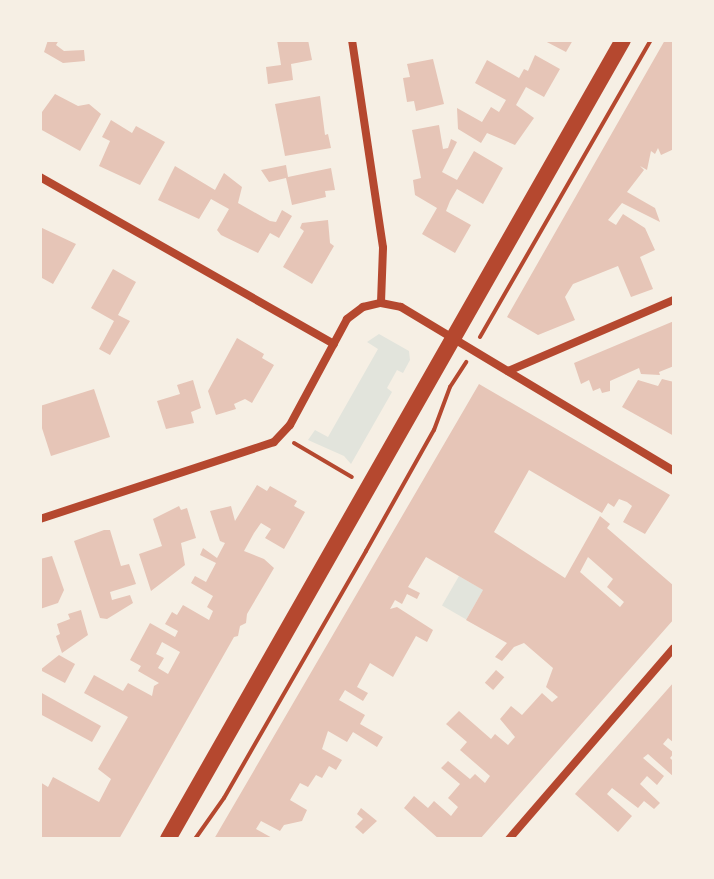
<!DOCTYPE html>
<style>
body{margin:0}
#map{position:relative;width:714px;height:879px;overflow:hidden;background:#f6efe4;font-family:Barlow,sans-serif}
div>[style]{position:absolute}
.green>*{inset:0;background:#e2e4dc;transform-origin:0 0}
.building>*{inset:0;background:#e6c5b7;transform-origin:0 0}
.path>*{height:4px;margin:-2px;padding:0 2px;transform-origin:2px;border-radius:2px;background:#b5482f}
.minor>*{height:8px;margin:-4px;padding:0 4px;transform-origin:4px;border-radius:4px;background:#b5482f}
.secondary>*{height:16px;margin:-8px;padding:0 8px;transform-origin:8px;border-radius:8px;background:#b5482f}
span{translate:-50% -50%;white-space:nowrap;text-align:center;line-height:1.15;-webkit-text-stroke:8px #f6efe4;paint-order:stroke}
.frame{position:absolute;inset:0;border:42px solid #f6efe4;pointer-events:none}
</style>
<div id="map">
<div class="green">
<div style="clip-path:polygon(379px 334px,409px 351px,410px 360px,403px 373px,397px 370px,387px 388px,392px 392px,351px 464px,344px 456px,308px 440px,315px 430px,328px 437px,378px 349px,367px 342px)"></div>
<div style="left:459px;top:576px;width:28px;height:34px;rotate:30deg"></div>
</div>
<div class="building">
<div style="clip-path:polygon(48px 40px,59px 40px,56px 45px,64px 51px,84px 50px,85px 61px,63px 63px,44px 52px)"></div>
<div style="clip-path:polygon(277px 40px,308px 40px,312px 60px,291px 64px,293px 80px,268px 84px,266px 67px,281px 65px)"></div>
<div style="clip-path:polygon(543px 40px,573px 40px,566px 52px)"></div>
<div style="clip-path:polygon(665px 40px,674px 40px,674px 149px,661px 155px,658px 148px,655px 154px,651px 151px,647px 170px,640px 166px,644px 170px,627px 192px,655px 208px,660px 222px,622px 203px,608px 220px,616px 225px,623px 214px,645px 228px,655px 250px,640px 257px,653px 289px,631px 297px,618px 266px,573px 284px,565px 297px,575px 320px,538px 335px,507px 317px)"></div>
<div style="clip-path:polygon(535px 55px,560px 69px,544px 97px,526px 87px,516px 105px,534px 118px,515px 145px,487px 133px,481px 143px,458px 129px,457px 108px,482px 122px,491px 107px,499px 112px,506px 100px,475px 83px,487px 60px,519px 78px,524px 69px,528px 71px)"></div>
<div style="clip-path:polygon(433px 59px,444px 104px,416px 111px,414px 101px,407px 102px,403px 78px,410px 77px,407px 64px)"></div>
<div style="clip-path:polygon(55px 94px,78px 106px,89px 104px,101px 114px,80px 151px,40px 129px,42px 112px)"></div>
<div style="clip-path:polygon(320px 96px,325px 135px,328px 134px,331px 148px,285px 156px,275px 104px)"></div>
<div style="clip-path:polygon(111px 120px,132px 133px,136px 126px,165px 142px,140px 185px,99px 166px,110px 141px,102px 137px)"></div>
<div style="clip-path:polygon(439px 125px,443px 149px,448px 148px,451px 139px,457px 142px,442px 172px,457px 180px,474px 151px,503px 168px,483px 204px,457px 189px,450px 201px,446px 211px,471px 225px,455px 253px,422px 234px,437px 208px,415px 195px,413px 180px,421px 178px,412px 130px)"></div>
<div style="clip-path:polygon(286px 165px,288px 177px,331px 168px,335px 190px,325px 191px,326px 197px,292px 205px,286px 178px,269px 182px,261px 170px)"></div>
<div style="clip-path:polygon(175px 166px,215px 190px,224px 173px,242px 187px,238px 203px,270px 221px,276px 222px,282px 210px,292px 216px,279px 238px,270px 233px,258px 253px,221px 235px,217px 230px,229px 209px,211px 199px,199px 219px,158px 200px)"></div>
<div style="clip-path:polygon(328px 220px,330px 243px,334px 246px,312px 284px,283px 267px,304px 231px,300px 228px,302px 223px)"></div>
<div style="clip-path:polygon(40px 227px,76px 244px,53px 284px,42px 278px,40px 282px)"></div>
<div style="clip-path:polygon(113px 269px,136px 282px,118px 315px,130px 321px,110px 355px,99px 349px,114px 321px,91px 308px)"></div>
<div style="clip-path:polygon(674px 321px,674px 366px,659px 372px,660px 375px,641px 374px,639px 368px,610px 381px,610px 391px,602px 393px,600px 388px,593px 391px,589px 380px,581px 384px,574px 363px)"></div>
<div style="clip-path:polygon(237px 338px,264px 354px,262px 358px,274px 365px,252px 403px,245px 399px,234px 404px,236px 409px,216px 415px,208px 391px)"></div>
<div style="clip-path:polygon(662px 379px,674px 382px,674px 436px,622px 407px,638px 380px,658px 386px)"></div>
<div style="clip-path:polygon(193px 380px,201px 408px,191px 412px,194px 423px,166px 429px,157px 401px,180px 394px,177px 385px)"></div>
<div style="clip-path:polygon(evenodd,479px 384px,670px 495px,645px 534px,623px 522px,632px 506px,627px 502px,619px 499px,614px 507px,608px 503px,602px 513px,529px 470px,494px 532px,565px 578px,600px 516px,610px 524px,607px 528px,674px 586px,674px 619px,480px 839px,439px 839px,404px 808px,414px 796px,428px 808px,434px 801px,451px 816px,458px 807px,448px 798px,460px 784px,441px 768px,448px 761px,470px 779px,475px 774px,485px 783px,490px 776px,460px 750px,467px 742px,446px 724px,459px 711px,491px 739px,495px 734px,508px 745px,515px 737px,500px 719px,511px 706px,522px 715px,542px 693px,552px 702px,558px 697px,546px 687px,553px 668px,524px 643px,514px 647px,502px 661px,495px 657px,507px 643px,466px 620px,483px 590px,426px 557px,408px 587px,420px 593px,417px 599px,407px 594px,402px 604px,395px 600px,390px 609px,397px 607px,433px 630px,427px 642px,416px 636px,393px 677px,370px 663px,357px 687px,368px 693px,363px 701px,345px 690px,339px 700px,365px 715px,360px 724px,383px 737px,377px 747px,353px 732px,347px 742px,328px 731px,322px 749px,342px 760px,336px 770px,329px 766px,322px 778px,316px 775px,308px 787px,300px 783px,290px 800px,307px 810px,302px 821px,284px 825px,280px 831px,261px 821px,256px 829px,274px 839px,214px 839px,479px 384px,588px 557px,613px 579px,607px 587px,624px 602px,620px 607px,580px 572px,588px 557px)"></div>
<div style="clip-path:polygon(94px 389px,110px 437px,51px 456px,40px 422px,40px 406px)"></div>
<div style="clip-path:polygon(evenodd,257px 485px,267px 491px,270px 486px,297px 501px,294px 506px,305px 512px,284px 549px,265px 538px,271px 529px,261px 523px,254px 533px,244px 551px,264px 559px,274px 568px,247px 614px,246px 623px,240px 626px,238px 636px,234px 637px,119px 839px,40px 839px,40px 782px,48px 787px,53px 777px,99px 802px,111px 779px,98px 769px,128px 717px,84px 693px,94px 675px,123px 691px,128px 683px,152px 696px,154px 686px,159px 683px,138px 671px,141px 666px,130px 660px,150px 623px,175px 637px,178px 631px,165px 624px,172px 612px,177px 615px,183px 605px,209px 620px,213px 611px,207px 607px,213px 596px,191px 583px,195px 576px,206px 582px,216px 563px,200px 555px,203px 548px,217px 558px,225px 543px,220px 541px,210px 511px,231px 506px,235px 521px,257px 485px,162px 642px,180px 652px,168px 674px,158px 668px,164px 658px,156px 654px,162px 642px)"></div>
<div style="clip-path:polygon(179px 506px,181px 510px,187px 508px,196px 538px,181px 543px,185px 565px,151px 591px,139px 554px,162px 546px,153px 519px)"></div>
<div style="clip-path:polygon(104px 530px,110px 530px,121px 566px,129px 564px,136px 584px,110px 592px,112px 600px,130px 595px,133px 603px,107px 619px,100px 618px,74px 541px)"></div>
<div style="clip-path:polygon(52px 556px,64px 590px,58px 603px,40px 609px,40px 559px)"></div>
<div style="clip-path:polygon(81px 610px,88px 635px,62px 653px,56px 636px,60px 634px,57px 624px,70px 619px,68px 614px)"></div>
<div style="clip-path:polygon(59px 655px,75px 664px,65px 683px,40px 670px)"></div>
<div style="left:496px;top:670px;width:11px;height:17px;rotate:41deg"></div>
<div style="clip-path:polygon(674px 682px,674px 743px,668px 738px,663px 744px,674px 753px,670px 758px,674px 762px,674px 777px,648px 754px,643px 758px,664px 776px,657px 785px,647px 776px,640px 784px,660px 803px,654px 809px,644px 801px,638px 808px,612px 788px,607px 794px,632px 816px,618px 832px,575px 794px)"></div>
<div style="clip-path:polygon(40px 692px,101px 726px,92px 742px,40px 714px)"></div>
<div style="clip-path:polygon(361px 808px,377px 821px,363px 834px,355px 827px,363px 819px,357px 814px)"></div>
</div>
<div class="path">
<div style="left:480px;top:337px;width:343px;rotate:-60.1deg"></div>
<div style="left:294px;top:443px;width:67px;rotate:30.4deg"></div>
<div style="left:195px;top:839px;width:50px;rotate:-54.7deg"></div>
<div style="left:224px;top:798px;width:285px;rotate:-60.1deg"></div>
<div style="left:366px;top:551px;width:139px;rotate:-60.7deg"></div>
<div style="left:434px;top:430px;width:46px;rotate:-69.6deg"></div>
<div style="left:450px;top:387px;width:30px;rotate:-57deg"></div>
</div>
<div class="minor">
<div style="left:352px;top:40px;width:210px;rotate:81.5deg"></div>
<div style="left:383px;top:248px;width:55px;rotate:92.1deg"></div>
<div style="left:40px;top:177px;width:338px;rotate:29.6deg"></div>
<div style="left:508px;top:371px;width:181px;rotate:-23.2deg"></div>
<div style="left:40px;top:519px;width:246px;rotate:-18.2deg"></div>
<div style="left:274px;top:442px;width:23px;rotate:-47deg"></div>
<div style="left:290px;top:425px;width:120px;rotate:-61.7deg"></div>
<div style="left:347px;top:319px;width:20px;rotate:-37deg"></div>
<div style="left:363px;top:307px;width:18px;rotate:-13deg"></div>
<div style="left:381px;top:303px;width:20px;rotate:11deg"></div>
<div style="left:401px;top:307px;width:318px;rotate:31deg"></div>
<div style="left:509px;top:839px;width:252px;rotate:-49.2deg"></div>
</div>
<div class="secondary">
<div style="left:168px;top:839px;width:919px;rotate:-60.34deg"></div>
</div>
<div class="frame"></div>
</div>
